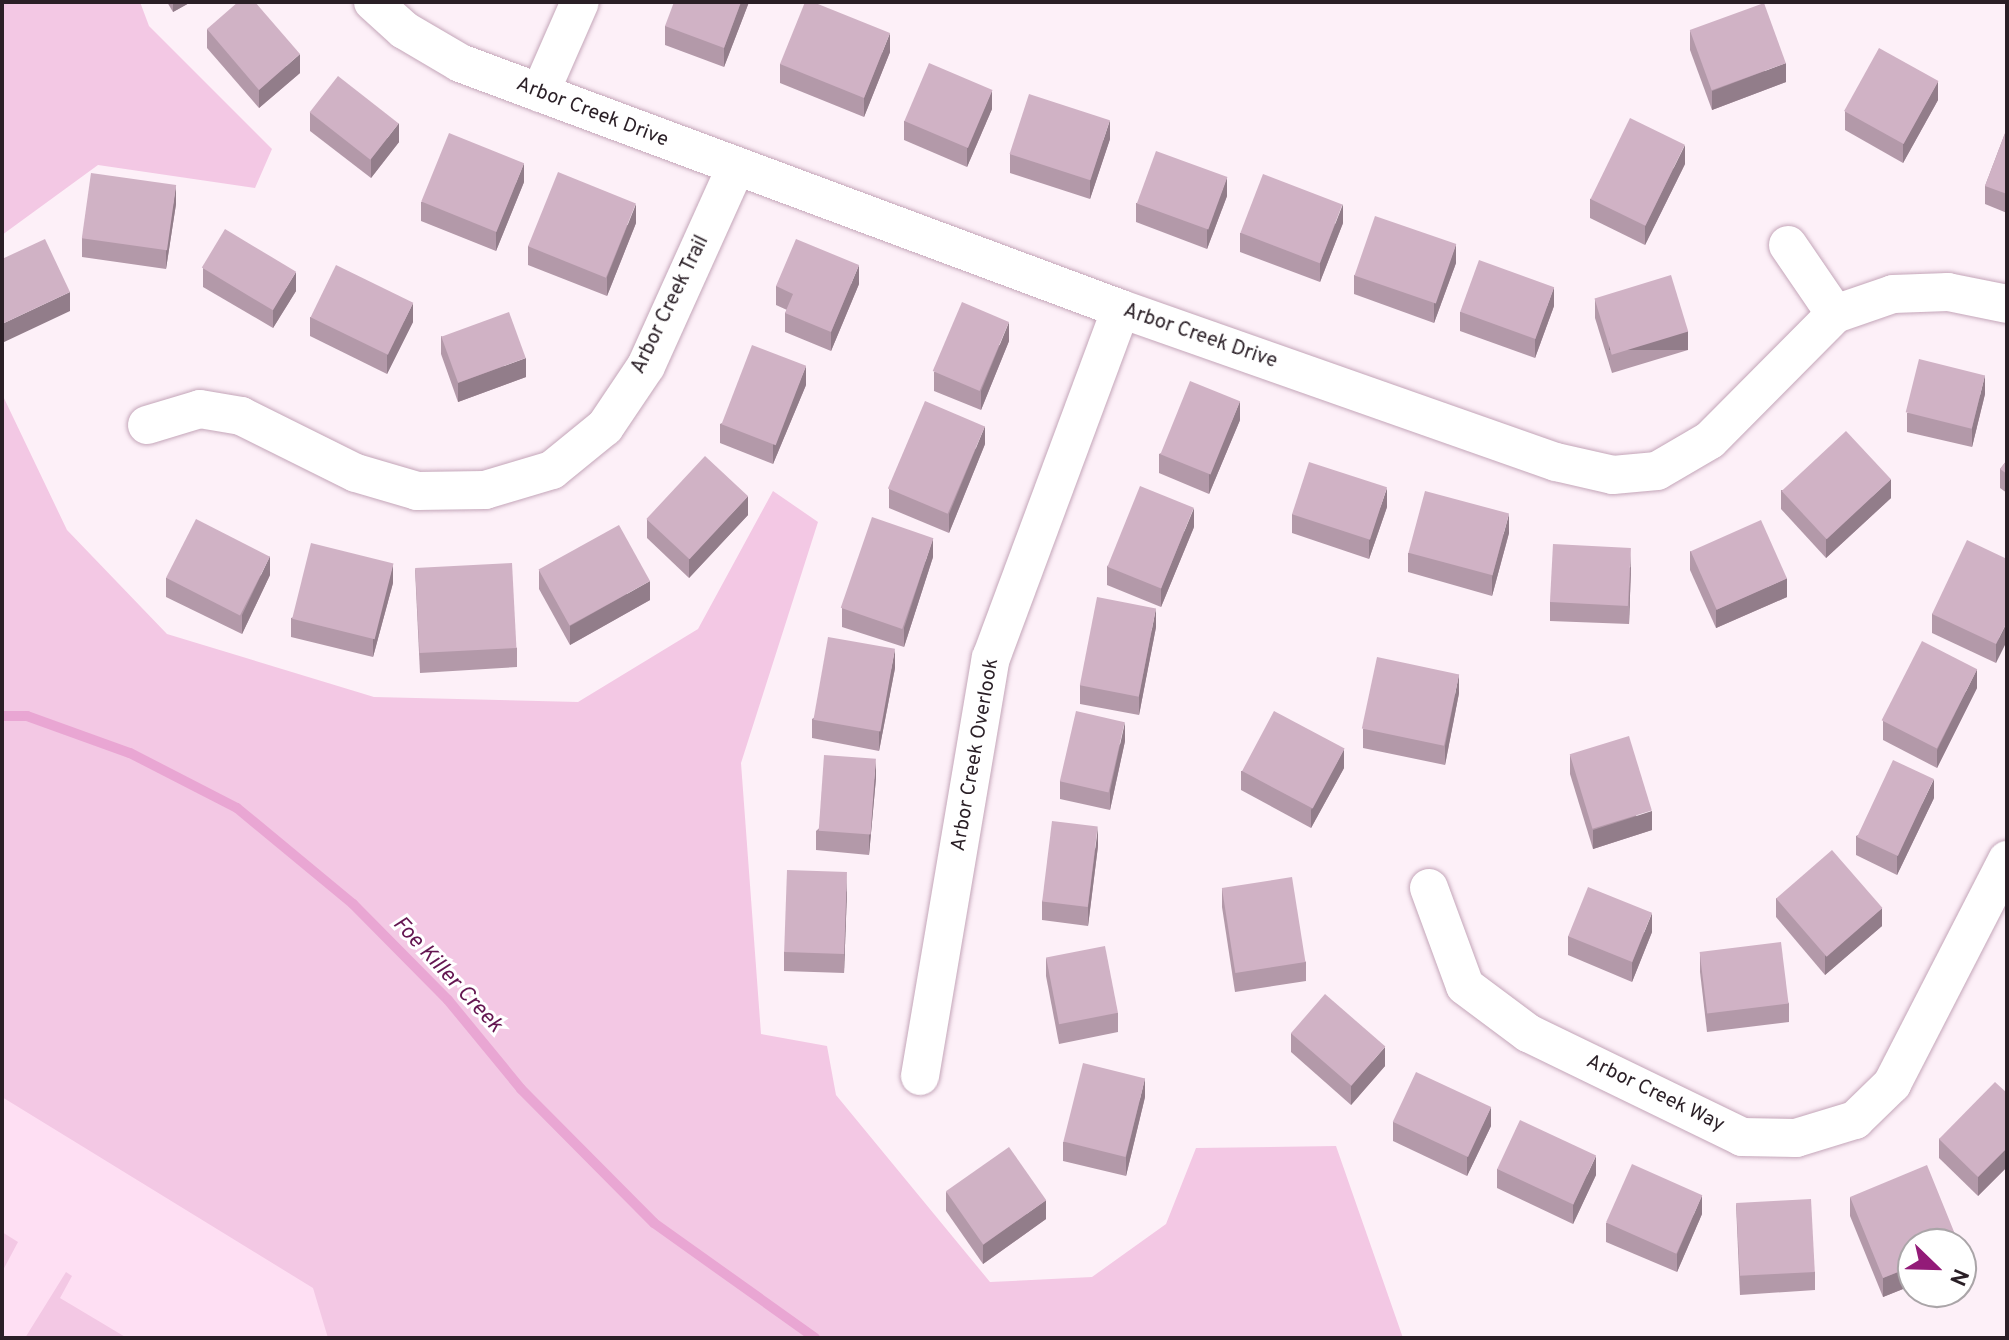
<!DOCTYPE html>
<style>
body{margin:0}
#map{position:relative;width:2009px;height:1340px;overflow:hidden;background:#fdf0f8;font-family:Overpass,sans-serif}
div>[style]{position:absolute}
.built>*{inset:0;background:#fedff3}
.green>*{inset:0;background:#f3c8e4}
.stream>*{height:10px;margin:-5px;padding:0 5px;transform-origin:5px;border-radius:5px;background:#e9a6d3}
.roads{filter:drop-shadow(0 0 2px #c4a6b9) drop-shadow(0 0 2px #c4a6b9)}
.minor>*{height:38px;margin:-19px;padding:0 19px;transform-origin:19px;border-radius:19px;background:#fff}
.wall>*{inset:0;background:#b399a9}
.shaded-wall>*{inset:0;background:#927d8a;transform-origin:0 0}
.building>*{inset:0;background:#d0b2c5;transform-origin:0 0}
span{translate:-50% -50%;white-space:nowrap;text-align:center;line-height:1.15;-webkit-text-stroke:6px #fff;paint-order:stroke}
.street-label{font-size:20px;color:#2a1f26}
.water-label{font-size:22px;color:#641651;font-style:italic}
.frame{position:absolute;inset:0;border:4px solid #2a1f26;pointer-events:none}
.north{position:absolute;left:1897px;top:1228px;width:80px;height:80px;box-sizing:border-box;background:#fff;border:2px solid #aaa5a8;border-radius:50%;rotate:113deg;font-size:22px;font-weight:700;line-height:32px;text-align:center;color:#2a1f26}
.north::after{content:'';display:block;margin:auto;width:28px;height:36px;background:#931b78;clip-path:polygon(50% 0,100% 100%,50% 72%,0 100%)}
</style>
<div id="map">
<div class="built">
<div style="clip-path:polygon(2px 1018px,407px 1338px,2px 1338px)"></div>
</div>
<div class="green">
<div style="clip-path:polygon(2px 2px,140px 2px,149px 26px,272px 149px,255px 188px,98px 165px,2px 235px)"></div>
<div style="clip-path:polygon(2px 394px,67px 530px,167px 634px,374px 697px,578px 702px,698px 629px,773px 491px,818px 522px,741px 763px,761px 1034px,827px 1046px,836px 1095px,990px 1282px,1092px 1277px,1166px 1224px,1196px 1148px,1336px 1146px,1403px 1338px,328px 1338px,313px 1288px,2px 1097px)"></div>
<div style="clip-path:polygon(2px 1232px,18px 1242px,2px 1272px)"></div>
<div style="clip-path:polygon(66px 1272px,72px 1276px,60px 1298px,127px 1338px,25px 1338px)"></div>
</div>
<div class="stream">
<div style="left:2px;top:716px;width:25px"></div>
<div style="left:27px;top:716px;width:109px;rotate:19.8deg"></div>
<div style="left:130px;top:753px;width:120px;rotate:27.2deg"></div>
<div style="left:237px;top:808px;width:151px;rotate:39.6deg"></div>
<div style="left:353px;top:904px;width:135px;rotate:45.3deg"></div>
<div style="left:448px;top:1000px;width:115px;rotate:50.6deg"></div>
<div style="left:521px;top:1089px;width:189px;rotate:45.2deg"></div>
<div style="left:654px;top:1223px;width:198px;rotate:35.5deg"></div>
</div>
<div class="roads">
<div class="minor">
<div style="left:373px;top:2px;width:42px;rotate:42.1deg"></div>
<div style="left:404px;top:30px;width:65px;rotate:30.5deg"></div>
<div style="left:460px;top:63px;width:705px;rotate:20.41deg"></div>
<div style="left:1121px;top:309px;width:461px;rotate:19.4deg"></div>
<div style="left:1556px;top:462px;width:58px;rotate:12.8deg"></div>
<div style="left:1613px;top:475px;width:44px;rotate:-5.2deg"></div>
<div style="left:1657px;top:471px;width:61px;rotate:-30.3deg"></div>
<div style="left:1710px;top:440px;width:177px;rotate:-45.2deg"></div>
<div style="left:1835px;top:314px;width:61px;rotate:-19deg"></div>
<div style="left:1893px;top:294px;width:55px;rotate:-2.1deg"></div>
<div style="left:1948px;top:292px;width:60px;rotate:11.5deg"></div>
<div style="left:540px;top:93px;width:99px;rotate:-66.3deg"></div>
<div style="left:1788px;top:245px;width:83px;rotate:55.7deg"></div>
<div style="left:147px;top:425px;width:55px;rotate:-16.8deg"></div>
<div style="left:200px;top:409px;width:42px;rotate:9.7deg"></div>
<div style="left:241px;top:416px;width:128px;rotate:26.4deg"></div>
<div style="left:356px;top:473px;width:64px;rotate:16.4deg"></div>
<div style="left:417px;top:491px;width:68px;rotate:-0.8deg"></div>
<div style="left:485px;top:490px;width:70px;rotate:-16.6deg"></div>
<div style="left:552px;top:470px;width:68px;rotate:-39.1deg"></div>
<div style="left:605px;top:427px;width:73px;rotate:-56.1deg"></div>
<div style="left:646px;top:366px;width:218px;rotate:-65.7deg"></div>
<div style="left:1429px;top:888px;width:104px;rotate:69.8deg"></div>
<div style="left:1465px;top:986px;width:79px;rotate:36.7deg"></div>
<div style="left:1528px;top:1033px;width:238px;rotate:25.9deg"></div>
<div style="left:1742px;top:1137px;width:54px;rotate:1.1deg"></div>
<div style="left:1796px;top:1138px;width:62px;rotate:-17deg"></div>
<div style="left:1855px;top:1120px;width:52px;rotate:-44.2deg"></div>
<div style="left:1892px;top:1084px;width:252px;rotate:-62.8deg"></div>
<div style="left:920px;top:1076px;width:424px;rotate:-80.4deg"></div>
<div style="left:991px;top:658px;width:372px;rotate:-69.6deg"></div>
</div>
</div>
<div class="wall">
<div style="clip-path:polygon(167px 2px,191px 2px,173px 12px)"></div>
<div style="clip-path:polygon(749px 2px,724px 67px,665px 45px,665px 26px)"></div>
<div style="clip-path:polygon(207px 29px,300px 73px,259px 108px,207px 48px)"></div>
<div style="clip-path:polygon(1690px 31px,1786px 82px,1712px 110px,1690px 50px)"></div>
<div style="clip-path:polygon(890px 52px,864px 117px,780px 83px,780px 64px)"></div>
<div style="clip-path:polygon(1938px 100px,1903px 163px,1845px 130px,1845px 111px)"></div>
<div style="clip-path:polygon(992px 109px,967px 167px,904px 140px,904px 121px)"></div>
<div style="clip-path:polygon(310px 112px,399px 142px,371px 178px,310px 131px)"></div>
<div style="clip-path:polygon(2007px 128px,2007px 213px,1985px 204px,1985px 186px)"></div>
<div style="clip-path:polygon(1110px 139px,1090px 199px,1010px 173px,1010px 154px)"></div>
<div style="clip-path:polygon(1685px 164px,1645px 245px,1590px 218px,1590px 199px)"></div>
<div style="clip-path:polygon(524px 182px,496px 251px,421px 221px,421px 202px)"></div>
<div style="clip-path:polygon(1227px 196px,1207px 249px,1136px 222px,1136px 203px)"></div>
<div style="clip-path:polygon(176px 204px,166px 269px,82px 257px,82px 238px)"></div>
<div style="clip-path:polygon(636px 223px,607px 296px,528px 265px,528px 246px)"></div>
<div style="clip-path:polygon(1343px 223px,1320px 282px,1240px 252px,1240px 233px)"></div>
<div style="clip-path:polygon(1456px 263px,1434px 323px,1354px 294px,1354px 275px)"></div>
<div style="clip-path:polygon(203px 268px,296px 291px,273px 328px,203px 287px)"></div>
<div style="clip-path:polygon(859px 284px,831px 351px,785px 332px,785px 313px,787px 310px,776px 305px,776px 286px)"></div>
<div style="clip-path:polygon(1595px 299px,1688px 350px,1612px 373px,1595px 318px)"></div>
<div style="clip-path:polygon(1554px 306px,1535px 358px,1460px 331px,1460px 312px)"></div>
<div style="clip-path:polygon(310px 317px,413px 322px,387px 374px,310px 336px)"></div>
<div style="clip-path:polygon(441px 336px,526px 377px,458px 402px,441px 354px)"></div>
<div style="clip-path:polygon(1009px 341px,981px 410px,934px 391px,934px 372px)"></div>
<div style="clip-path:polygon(806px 385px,773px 464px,720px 443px,720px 424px)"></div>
<div style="clip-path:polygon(1985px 394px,1972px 447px,1907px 432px,1907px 413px)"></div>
<div style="clip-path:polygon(1240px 420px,1209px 494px,1159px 473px,1159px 454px)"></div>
<div style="clip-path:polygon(985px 444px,949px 533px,889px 508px,889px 489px)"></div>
<div style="clip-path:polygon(2007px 460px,2007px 493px,2000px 488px,2000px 469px)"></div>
<div style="clip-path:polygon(1781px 490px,1891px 498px,1826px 558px,1781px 509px)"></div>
<div style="clip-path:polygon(1387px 507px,1369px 559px,1292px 533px,1292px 514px)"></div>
<div style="clip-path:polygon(748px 515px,689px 578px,647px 538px,647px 519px)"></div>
<div style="clip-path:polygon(1194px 527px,1161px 607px,1107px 585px,1107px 566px)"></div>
<div style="clip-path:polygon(1509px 533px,1492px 596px,1408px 572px,1408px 553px)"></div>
<div style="clip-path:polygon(1690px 551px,1787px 597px,1716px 628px,1690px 570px)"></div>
<div style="clip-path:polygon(933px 557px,904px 647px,842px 627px,842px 608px)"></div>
<div style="clip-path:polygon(2007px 559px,1996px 663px,1932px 633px,1932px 614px)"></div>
<div style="clip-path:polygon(1631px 567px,1629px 624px,1550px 621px,1550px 602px)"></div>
<div style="clip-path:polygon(415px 569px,517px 648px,517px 667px,420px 673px)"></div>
<div style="clip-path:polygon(539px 570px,650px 600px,570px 645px,539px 589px)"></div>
<div style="clip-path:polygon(270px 575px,242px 634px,166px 597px,166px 578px)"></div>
<div style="clip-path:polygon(393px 583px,373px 657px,291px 637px,291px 618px)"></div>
<div style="clip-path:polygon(1156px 627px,1139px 715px,1080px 704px,1080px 685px)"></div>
<div style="clip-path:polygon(895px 668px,879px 751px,812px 738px,812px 719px)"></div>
<div style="clip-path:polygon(1977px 688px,1937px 768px,1883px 740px,1883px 721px)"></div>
<div style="clip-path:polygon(1459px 693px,1445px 765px,1363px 748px,1363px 729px)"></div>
<div style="clip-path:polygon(1125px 741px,1110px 810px,1060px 799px,1060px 781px)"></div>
<div style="clip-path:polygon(1570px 755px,1652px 830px,1593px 849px,1570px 774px)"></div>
<div style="clip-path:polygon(1344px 768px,1311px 828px,1241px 790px,1241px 771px)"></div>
<div style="clip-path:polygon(876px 778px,869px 855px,816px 850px,816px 831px)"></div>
<div style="clip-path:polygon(1934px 798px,1897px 875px,1856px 855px,1856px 836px)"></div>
<div style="clip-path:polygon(1098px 846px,1088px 926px,1042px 920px,1042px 901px)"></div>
<div style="clip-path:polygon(1222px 888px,1306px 962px,1306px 981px,1235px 992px,1222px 907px)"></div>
<div style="clip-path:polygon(847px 891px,844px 973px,784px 971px,784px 952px)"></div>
<div style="clip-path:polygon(1776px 898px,1882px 926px,1825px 975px,1776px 917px)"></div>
<div style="clip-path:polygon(1652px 932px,1632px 982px,1568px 955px,1568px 936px)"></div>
<div style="clip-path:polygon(1700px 953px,1789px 1003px,1789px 1022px,1707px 1032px,1700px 972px)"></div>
<div style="clip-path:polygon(1046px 958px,1118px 1013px,1118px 1032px,1059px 1044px,1046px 976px)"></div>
<div style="clip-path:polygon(1291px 1033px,1385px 1066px,1351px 1105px,1291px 1052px)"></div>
<div style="clip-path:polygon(2007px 1093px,2007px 1167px,1978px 1196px,1939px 1158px,1939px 1139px)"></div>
<div style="clip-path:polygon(1145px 1097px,1126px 1176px,1063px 1161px,1063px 1142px)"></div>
<div style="clip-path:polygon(1393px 1122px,1491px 1126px,1467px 1176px,1393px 1141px)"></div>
<div style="clip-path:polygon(1497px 1169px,1596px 1175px,1573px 1224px,1497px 1188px)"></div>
<div style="clip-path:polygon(946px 1192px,1046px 1219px,983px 1264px,946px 1211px)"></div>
<div style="clip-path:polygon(1850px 1197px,1913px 1244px,1913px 1285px,1883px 1297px,1850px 1216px)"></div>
<div style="clip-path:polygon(1736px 1204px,1815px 1272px,1815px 1290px,1740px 1295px)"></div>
<div style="clip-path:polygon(1702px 1214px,1677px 1272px,1606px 1242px,1606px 1223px)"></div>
</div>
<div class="shaded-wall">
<div style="clip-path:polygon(173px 2px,191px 2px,173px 12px)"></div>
<div style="clip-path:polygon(741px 2px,749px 2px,724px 67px,724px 48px)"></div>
<div style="clip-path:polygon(890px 33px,890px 52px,864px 117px,864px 98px)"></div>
<div style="clip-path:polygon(300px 54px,300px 73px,259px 108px,259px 90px)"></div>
<div style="clip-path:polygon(1786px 63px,1786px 82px,1712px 110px,1712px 91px)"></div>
<div style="clip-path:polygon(1938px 81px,1938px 100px,1903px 163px,1903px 144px)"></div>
<div style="clip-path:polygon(992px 90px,992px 109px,967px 167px,967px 148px)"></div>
<div style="clip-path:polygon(1110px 120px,1110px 139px,1090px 199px,1090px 180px)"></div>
<div style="clip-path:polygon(399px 123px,399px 142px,371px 178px,371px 159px)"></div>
<div style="clip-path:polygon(1685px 145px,1685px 164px,1645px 245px,1645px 226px)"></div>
<div style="clip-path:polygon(524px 163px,524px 182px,496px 251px,496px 232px)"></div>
<div style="clip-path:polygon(1227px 177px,1227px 196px,1207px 249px,1207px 230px)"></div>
<div style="clip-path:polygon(176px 185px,176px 204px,166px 269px,166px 250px)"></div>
<div style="clip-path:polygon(636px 204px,636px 223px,607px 296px,607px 277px)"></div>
<div style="clip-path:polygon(1343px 204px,1343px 223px,1320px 282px,1320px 263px)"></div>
<div style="clip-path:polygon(1456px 244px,1456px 263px,1434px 323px,1434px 304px)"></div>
<div style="clip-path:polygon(859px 265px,859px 284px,831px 351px,831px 332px)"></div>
<div style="clip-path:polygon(296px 272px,296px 291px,273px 328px,273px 309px)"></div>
<div style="clip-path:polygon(1554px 287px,1554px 306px,1535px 358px,1535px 339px)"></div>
<div style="clip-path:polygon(70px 292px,70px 311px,2px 343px,2px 324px)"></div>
<div style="clip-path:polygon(413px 303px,413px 322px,387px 374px,387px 355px)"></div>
<div style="clip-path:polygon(1009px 322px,1009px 341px,981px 410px,981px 391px)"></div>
<div style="left:1688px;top:331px;width:19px;height:79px;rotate:90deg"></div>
<div style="clip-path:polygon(526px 358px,526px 377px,458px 402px,458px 383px)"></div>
<div style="clip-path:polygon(806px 366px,806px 385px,773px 464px,773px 445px)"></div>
<div style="clip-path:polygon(1985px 375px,1985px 394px,1972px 447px,1972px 428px)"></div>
<div style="clip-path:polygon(1240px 401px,1240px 420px,1209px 494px,1209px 475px)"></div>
<div style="clip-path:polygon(985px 426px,985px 444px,949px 533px,949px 514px)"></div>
<div style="clip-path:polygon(1891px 479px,1891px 498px,1826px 558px,1826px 539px)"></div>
<div style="clip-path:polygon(1387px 488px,1387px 507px,1369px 559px,1369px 540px)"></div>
<div style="clip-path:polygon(748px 496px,748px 515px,689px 578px,689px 559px)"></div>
<div style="clip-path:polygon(1194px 508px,1194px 527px,1161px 607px,1161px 588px)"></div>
<div style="clip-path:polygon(1509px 514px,1509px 533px,1492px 596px,1492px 577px)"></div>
<div style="clip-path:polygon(933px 538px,933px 557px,904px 647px,904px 628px)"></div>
<div style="clip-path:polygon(1631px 548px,1631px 567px,1629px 624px,1629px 605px)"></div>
<div style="clip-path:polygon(270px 556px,270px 575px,242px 634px,242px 615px)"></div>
<div style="clip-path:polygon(393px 564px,393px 583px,373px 657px,373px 638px)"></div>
<div style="clip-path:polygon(1787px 578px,1787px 597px,1716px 628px,1716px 610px)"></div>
<div style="clip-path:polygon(650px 581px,650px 600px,570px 645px,570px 626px)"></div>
<div style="clip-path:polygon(1156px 608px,1156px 627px,1139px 715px,1139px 696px)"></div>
<div style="clip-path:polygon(2007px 622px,2007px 641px,1996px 663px,1996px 644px)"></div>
<div style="clip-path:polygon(895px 649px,895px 668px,879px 751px,879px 732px)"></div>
<div style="clip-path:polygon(1977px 669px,1977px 688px,1937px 768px,1937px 750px)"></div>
<div style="clip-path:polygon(1459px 674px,1459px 693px,1445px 765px,1445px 746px)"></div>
<div style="clip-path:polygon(1125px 722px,1125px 741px,1110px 810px,1110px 791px)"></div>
<div style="clip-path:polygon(1344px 749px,1344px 768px,1311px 828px,1311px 810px)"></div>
<div style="clip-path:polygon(876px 759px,876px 778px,869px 855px,869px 836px)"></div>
<div style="clip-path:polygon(1934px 779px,1934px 798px,1897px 875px,1897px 856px)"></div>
<div style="clip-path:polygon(1652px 811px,1652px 830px,1593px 849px,1593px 830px)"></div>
<div style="clip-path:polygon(1098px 827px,1098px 846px,1088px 926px,1088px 907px)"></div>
<div style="clip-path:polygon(847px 872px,847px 891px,844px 973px,844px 954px)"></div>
<div style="clip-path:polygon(1882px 908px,1882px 926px,1825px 975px,1825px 956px)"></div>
<div style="clip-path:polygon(1652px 913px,1652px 932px,1632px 982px,1632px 963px)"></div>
<div style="clip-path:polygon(1385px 1047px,1385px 1066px,1351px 1105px,1351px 1086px)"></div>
<div style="clip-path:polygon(1145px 1078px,1145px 1097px,1126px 1176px,1126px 1157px)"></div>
<div style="clip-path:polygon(1491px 1107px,1491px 1126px,1467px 1176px,1467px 1157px)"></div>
<div style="clip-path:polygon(2007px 1148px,2007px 1167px,1978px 1196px,1978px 1177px)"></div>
<div style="clip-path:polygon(1596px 1156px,1596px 1175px,1573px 1224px,1573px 1205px)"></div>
<div style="clip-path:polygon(1702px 1195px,1702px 1214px,1677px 1272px,1677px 1254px)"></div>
<div style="clip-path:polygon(1046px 1200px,1046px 1219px,983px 1264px,983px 1245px)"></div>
<div style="clip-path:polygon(1913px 1266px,1913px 1285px,1883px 1297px,1883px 1278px)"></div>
</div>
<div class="building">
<div style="clip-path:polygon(238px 2px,255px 2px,300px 54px,259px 90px,207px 29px)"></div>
<div style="clip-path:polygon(674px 2px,741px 2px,724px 48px,665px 26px)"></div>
<div style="clip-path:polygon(805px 2px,813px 2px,890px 33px,864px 98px,780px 64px)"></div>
<div style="left:1764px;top:3px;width:64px;height:79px;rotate:70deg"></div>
<div style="left:1879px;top:48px;width:68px;height:72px;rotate:29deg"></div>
<div style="left:929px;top:63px;width:69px;height:63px;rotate:23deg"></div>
<div style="left:338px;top:76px;width:77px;height:46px;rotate:38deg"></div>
<div style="left:1029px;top:94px;width:85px;height:63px;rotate:18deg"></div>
<div style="left:1630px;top:118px;width:61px;height:90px;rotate:26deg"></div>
<div style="clip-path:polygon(2007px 128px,2007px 194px,1985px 186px)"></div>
<div style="left:449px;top:133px;width:81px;height:74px;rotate:22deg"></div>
<div style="left:1156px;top:151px;width:76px;height:56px;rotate:20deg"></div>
<div style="left:558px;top:172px;width:84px;height:80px;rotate:22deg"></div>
<div style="left:91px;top:173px;width:86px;height:66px;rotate:8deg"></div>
<div style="left:1263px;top:174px;width:85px;height:63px;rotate:21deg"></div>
<div style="left:1375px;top:216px;width:86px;height:63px;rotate:19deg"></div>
<div style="left:225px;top:229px;width:83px;height:45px;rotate:31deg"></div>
<div style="clip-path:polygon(45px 239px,70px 292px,2px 324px,2px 259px)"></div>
<div style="clip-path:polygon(796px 239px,859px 265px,831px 332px,785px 313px,793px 294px,776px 286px)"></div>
<div style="left:1479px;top:260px;width:80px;height:55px;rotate:20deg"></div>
<div style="left:336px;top:265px;width:86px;height:58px;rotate:26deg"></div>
<div style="left:1671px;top:275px;width:59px;height:80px;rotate:73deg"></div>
<div style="left:962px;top:302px;width:51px;height:75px;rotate:23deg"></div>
<div style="left:509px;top:312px;width:49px;height:72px;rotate:70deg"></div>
<div style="left:752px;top:345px;width:58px;height:85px;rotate:21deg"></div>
<div style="left:1919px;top:359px;width:68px;height:55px;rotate:14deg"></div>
<div style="left:1190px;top:381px;width:54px;height:79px;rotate:22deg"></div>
<div style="left:925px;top:401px;width:65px;height:95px;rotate:23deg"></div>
<div style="left:1846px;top:431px;width:66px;height:88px;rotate:47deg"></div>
<div style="left:705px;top:456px;width:59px;height:86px;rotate:43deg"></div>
<div style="clip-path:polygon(2007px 460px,2007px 474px,2000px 469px)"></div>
<div style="left:1309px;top:462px;width:82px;height:55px;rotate:18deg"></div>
<div style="left:1140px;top:486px;width:58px;height:87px;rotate:22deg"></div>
<div style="left:1425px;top:491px;width:87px;height:64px;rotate:15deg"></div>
<div style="left:872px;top:517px;width:65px;height:96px;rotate:19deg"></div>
<div style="left:196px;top:519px;width:83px;height:66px;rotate:27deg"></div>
<div style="left:1761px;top:520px;width:64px;height:77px;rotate:66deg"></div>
<div style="left:619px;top:525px;width:64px;height:92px;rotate:61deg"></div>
<div style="clip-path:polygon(1967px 540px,2007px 559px,2007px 622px,1996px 644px,1932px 614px)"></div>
<div style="left:311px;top:543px;width:85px;height:78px;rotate:14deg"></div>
<div style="left:1553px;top:544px;width:78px;height:58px;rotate:3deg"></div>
<div style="left:512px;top:563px;width:85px;height:97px;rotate:87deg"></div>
<div style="left:1097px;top:597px;width:60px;height:90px;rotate:11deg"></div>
<div style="left:828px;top:637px;width:68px;height:84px;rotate:10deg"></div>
<div style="left:1922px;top:641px;width:62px;height:89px;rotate:27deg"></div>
<div style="left:1377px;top:657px;width:84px;height:73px;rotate:12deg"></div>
<div style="left:1076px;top:711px;width:50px;height:72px;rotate:13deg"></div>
<div style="left:1274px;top:711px;width:80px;height:68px;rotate:28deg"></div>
<div style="left:1629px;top:736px;width:78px;height:62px;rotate:73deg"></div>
<div style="left:824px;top:755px;width:52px;height:76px;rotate:4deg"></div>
<div style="left:1893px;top:760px;width:45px;height:85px;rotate:25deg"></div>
<div style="left:1052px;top:821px;width:46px;height:81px;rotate:7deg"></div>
<div style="left:1832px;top:850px;width:77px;height:74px;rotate:49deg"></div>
<div style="left:787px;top:870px;width:60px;height:82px;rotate:2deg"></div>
<div style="left:1292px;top:877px;width:86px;height:71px;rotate:81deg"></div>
<div style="left:1588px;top:887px;width:69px;height:53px;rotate:22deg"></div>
<div style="left:1781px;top:942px;width:62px;height:82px;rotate:83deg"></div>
<div style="left:1105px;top:946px;width:68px;height:60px;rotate:79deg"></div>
<div style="left:1325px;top:994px;width:80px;height:52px;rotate:41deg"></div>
<div style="left:1083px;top:1063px;width:64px;height:81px;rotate:14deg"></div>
<div style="left:1416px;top:1072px;width:83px;height:55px;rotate:25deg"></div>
<div style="clip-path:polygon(1995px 1082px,2007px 1093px,2007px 1148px,1978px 1177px,1939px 1139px)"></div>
<div style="left:1520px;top:1120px;width:84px;height:54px;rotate:25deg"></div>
<div style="left:1009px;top:1147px;width:65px;height:77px;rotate:55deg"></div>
<div style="left:1632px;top:1164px;width:77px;height:64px;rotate:24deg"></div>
<div style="clip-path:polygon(1927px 1165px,1959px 1244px,1913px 1244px,1913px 1266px,1883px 1278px,1850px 1197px)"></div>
<div style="left:1811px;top:1199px;width:73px;height:75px;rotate:87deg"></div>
</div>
<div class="street-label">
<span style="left:592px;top:113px;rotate:21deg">Arbor Creek Drive</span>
<span style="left:671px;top:305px;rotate:-64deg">Arbor Creek Trail</span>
<span style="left:1200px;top:337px;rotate:19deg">Arbor Creek Drive</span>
<span style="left:976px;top:755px;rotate:-80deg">Arbor Creek Overlook</span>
<span style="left:1655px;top:1094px;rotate:26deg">Arbor Creek Way</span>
</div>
<div class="water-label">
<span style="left:447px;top:975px;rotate:47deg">Foe Killer Creek</span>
</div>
<div class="frame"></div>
<div class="north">N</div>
</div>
